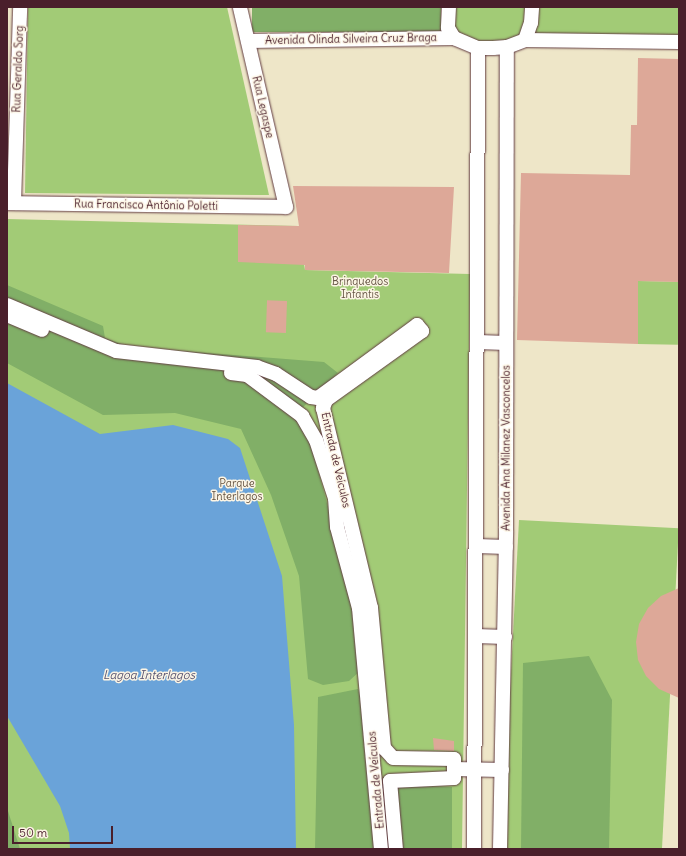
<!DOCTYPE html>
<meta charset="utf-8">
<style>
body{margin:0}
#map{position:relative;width:686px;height:856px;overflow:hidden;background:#eee6c8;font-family:Delius,sans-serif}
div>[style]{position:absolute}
.green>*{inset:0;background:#a2cb76;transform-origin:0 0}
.forest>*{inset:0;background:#81af67;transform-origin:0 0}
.water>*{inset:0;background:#6aa3d9}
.building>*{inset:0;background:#dda898;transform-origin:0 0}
.roads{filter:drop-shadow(0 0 1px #633d43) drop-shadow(0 0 1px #633d43)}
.minor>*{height:14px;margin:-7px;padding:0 7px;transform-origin:7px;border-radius:7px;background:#fff}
span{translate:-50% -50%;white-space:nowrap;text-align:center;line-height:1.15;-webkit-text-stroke:3px #fcf5e5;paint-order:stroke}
.street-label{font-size:11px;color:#4a1f2b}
.park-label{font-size:11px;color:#645342}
.water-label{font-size:12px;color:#575471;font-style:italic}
.frame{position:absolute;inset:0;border:8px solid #4a1f2b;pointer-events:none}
.scale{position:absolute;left:12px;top:826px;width:101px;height:18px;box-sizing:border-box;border:2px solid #4a1f2b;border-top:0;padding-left:5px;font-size:12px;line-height:14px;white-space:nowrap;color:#4a1f2b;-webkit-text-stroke:3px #fcf5e5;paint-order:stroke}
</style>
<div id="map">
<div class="green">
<div style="clip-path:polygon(28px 7px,227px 7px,269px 195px,25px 193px)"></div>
<div style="clip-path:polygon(451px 7px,531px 7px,524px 39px,507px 45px,455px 38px)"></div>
<div style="left:534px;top:7px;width:145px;height:33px"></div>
<div style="clip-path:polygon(7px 219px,298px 226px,305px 270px,470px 274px,462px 849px,7px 849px)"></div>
<div style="left:638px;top:281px;width:41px;height:63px;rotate:1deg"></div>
<div style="left:519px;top:520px;width:160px;height:329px;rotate:3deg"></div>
</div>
<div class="forest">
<div style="left:252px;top:7px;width:189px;height:25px"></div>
<div style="clip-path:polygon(7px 285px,103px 326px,105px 338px,130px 347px,324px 362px,338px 373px,294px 416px,311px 445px,352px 594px,360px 671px,349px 681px,323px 685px,308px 679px,299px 576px,271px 495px,241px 429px,175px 413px,103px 415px,7px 363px)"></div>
<div style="clip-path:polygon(589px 656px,612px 700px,609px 849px,521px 849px,523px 663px)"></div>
<div style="clip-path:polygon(358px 689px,366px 717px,372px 784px,452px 787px,452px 849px,315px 849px,318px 697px)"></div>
<div style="clip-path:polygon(7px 808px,8px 811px,20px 849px,7px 849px)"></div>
</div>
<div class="water">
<div style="clip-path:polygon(7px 383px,100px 434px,173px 425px,228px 439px,240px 448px,282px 576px,294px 725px,296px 849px,70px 849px,69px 833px,60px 806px,7px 716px)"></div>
</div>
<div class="building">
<div style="clip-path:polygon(638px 58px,679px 59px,679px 282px,638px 281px,638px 344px,517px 340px,521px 173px,630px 175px,631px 125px,637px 125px)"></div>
<div style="clip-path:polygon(293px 186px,454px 187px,449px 273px,305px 270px,305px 265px,238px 262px,238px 225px,299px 226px)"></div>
<div style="left:287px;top:301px;width:32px;height:20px;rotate:92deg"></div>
<div style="clip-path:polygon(679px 588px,679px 698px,659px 689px,646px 676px,638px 660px,636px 642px,639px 624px,648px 608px,661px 596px)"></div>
<div style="clip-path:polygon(433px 738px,454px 741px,454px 751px,434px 750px)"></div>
</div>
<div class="roads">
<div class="minor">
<div style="left:449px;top:7px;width:21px;rotate:93deg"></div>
<div style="left:448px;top:28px;width:12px;rotate:59deg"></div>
<div style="left:454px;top:38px;width:26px;rotate:23deg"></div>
<div style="left:478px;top:48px;width:15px"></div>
<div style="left:493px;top:48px;width:14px;rotate:-4deg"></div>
<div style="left:507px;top:47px;width:19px;rotate:-21deg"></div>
<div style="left:525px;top:40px;width:18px;rotate:-71deg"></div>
<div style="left:531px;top:23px;width:16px;rotate:-86deg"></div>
<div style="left:525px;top:40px;width:154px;rotate:0.7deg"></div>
<div style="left:248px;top:41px;width:206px;rotate:-0.8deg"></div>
<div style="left:7px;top:203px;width:279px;rotate:0.8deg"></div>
<div style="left:286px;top:207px;width:205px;rotate:-103deg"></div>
<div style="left:14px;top:203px;width:196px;rotate:-88.2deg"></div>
<div style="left:7px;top:305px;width:118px;rotate:22.9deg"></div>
<div style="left:116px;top:351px;width:142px;rotate:6.5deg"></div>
<div style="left:257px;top:367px;width:20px;rotate:20deg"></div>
<div style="left:276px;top:374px;width:42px;rotate:33.3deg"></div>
<div style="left:311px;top:397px;width:7px;rotate:8deg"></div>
<div style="left:318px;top:398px;width:123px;rotate:-36.4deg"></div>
<div style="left:417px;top:325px;width:8px;rotate:50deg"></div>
<div style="left:422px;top:331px;width:118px;rotate:144.3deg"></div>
<div style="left:326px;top:400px;width:9px;rotate:111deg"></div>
<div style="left:323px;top:408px;width:206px;rotate:76.5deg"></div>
<div style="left:371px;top:608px;width:141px;rotate:84.7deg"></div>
<div style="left:384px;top:748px;width:13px;rotate:48deg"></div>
<div style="left:393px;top:758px;width:61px;rotate:0.9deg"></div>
<div style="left:454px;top:759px;width:19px;rotate:90deg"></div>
<div style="left:454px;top:778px;width:64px;rotate:177.3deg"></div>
<div style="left:390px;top:781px;width:68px;rotate:85deg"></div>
<div style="left:7px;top:315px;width:38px;rotate:23deg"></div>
<div style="left:478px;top:342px;width:28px;rotate:2deg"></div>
<div style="left:231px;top:373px;width:16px;rotate:7deg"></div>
<div style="left:247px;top:375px;width:69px;rotate:36.7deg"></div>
<div style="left:302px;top:416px;width:28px;rotate:60deg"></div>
<div style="left:316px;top:440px;width:61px;rotate:71.9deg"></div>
<div style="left:335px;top:498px;width:29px;rotate:86deg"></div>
<div style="left:337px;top:527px;width:84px;rotate:74.8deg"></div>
<div style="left:359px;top:608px;width:242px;rotate:84.8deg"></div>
<div style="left:477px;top:546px;width:29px;rotate:2deg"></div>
<div style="left:476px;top:636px;width:29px;rotate:2deg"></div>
<div style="left:454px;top:769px;width:48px;rotate:1.2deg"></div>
<div style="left:474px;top:849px;width:801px;rotate:-89.71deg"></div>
<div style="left:500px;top:849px;width:318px;rotate:-88.9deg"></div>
<div style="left:506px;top:531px;width:484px;rotate:-89.9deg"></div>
</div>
</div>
<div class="street-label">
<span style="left:351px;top:39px;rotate:-1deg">Avenida Olinda Silveira Cruz Braga</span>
<span style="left:18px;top:69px;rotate:-88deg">Rua Geraldo Sorg</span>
<span style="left:263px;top:107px;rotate:77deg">Rua Legaspe</span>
<span style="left:146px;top:205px;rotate:1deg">Rua Francisco Antônio Poletti</span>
<span style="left:506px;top:448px;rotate:-90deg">Avenida Ana Milanez Vasconcelos</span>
<span style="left:336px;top:460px;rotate:77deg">Entrada de Veículos</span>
<span style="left:376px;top:780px;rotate:-95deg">Entrada de Veículos</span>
</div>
<div class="park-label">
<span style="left:360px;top:288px">Brinquedos<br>Infantis</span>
<span style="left:237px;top:490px">Parque<br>Interlagos</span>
</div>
<div class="water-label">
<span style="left:149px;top:675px">Lagoa Interlagos</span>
</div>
<div class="frame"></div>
<div class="scale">50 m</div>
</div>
